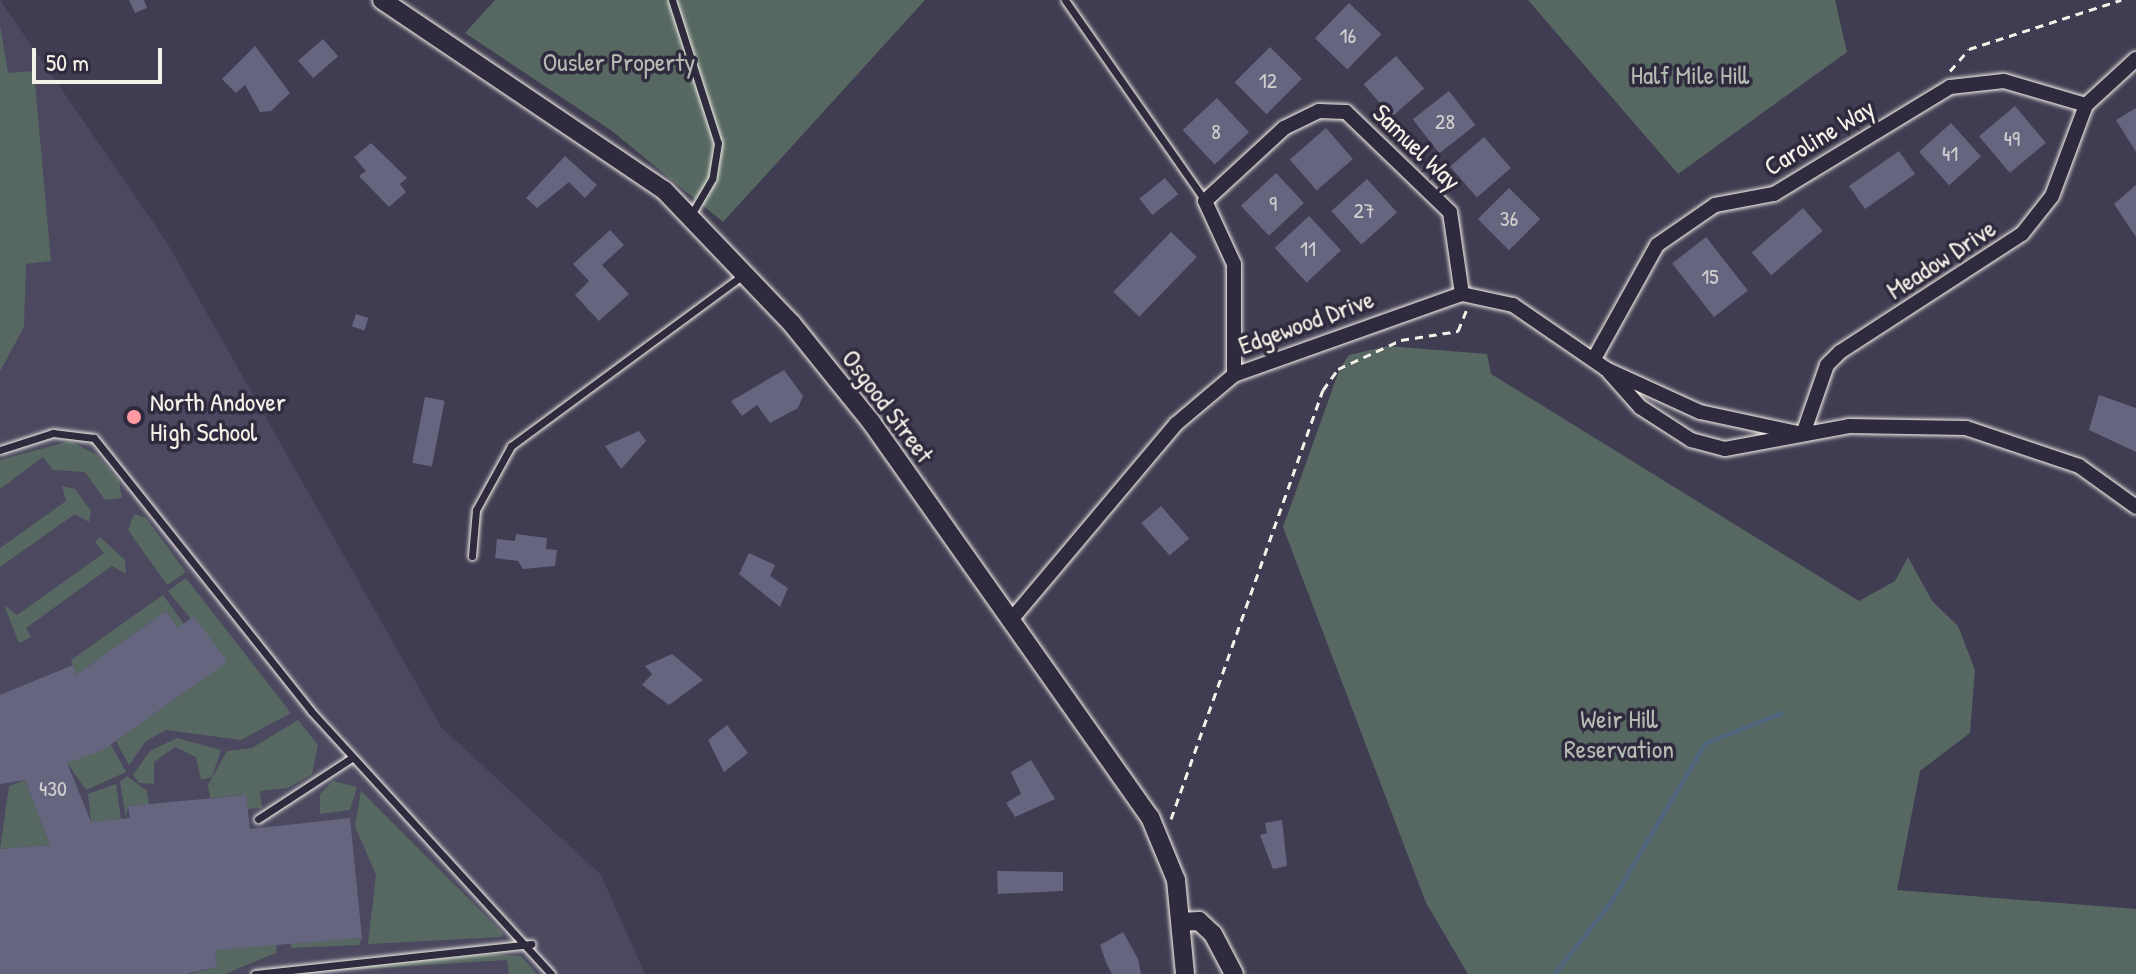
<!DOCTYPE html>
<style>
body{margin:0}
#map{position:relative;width:2136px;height:974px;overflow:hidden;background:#403c51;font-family:"Patrick Hand",sans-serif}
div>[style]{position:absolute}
.built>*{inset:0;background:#4b485f}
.green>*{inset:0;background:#566861}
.stream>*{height:5px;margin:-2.5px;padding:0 2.5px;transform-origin:2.5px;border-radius:2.5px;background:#50657b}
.building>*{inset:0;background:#66657f;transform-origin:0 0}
.path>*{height:3px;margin-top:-1.5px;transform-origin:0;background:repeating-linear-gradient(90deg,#f4f1e8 0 8px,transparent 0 14px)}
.roads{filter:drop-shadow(0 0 2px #f4f1e8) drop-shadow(0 0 2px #f4f1e8)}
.service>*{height:7px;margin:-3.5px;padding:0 3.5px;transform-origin:3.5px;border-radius:3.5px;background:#2f2a3d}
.minor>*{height:14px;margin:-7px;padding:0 7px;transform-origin:7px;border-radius:7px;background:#2f2a3d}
.tertiary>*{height:18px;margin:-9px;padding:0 9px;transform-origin:9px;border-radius:9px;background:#2f2a3d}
.dots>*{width:22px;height:22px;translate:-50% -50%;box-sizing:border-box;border:4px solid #2f2a3d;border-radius:50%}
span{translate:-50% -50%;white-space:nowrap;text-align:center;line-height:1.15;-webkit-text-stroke:7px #2f2a3d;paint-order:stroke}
.number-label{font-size:22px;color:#d0cece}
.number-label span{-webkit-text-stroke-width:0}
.park-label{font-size:26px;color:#b5bab2}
.street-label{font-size:26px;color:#f4f1e8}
.poi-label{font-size:26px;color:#f4f1e8}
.left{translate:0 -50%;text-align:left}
.scale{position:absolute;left:32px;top:48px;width:130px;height:36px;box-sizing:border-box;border:4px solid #f4f1e8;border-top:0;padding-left:10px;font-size:24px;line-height:28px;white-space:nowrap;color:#f4f1e8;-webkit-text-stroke:6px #2f2a3d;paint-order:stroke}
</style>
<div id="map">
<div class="built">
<div style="clip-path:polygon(0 0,166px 241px,441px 727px,601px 875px,645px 974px,0 974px)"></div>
</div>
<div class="green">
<div style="clip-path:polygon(495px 0,925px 0,723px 222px,612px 131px,465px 33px)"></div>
<div style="clip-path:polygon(1528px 0,1835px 0,1847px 52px,1678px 174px)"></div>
<div style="clip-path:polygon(0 26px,8px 73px,34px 71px,51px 261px,26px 264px,24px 327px,0 371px)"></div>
<div style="clip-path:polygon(1388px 346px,1487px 354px,1491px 374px,1859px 601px,1895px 581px,1908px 557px,1932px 601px,1958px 626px,1975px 670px,1970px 733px,1920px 771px,1897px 890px,2136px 909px,2136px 974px,1468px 974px,1426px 903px,1283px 527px,1340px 368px,1349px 355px)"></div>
<div style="clip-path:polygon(70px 441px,97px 455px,119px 481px,122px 498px,105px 500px,85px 472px,53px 470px,43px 457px,0 489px,0 460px)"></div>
<div style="clip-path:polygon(62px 486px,75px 489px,91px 511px,89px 522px,75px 514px,0 567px,0 548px,66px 501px)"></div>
<div style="clip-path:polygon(134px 514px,146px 518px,186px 572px,167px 585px,128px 530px)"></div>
<div style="clip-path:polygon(100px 537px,125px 560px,126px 574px,112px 566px,26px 628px,31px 637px,19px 643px,4px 605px,17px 615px,104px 553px,95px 542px)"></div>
<div style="clip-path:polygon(186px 578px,291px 713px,241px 740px,166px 730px,146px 741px,129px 765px,116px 741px,226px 662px,168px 591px)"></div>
<div style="clip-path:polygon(163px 595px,184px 624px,178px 628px,166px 611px,76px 675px,71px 660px)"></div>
<div style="clip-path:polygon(298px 720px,318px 745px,312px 774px,288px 788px,260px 791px,262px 808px,247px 809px,245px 795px,210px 798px,208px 785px,227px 751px,252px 748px)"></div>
<div style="clip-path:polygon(177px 738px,221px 750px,212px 777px,201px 780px,196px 757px,175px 747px,154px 762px,154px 784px,139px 783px,133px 775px,150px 751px)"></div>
<div style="clip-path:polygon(110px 743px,126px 772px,86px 790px,67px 763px)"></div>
<div style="clip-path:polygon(127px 776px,147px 791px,149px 804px,128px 806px,126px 818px,120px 782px)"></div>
<div style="clip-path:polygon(25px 780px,50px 845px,0 849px,9px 786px)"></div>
<div style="clip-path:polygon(333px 781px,357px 787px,350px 810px,320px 814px,320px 794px)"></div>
<div style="clip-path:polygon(116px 784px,121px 819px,91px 822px,88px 794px)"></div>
<div style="clip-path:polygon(361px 791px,503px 933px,502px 937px,368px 944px,376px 875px,355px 826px)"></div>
<div style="clip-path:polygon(362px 938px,359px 945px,291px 948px,291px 942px)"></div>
<div style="clip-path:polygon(277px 943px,276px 953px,225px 974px,189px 974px,217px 967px,215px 950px)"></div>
<div style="clip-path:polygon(490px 954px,521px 956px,537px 974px,509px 974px,507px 960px,284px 974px)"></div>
</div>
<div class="stream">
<div style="left:1554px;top:974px;width:94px;rotate:-51.9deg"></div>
<div style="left:1612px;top:900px;width:182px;rotate:-59.4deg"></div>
<div style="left:1705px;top:743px;width:82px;rotate:-21.5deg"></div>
</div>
<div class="building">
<div style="clip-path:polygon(129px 0,144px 0,147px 8px,135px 13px)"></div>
<div style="left:1349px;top:3px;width:45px;height:49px;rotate:44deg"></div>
<div style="left:323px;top:39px;width:23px;height:33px;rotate:49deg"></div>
<div style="clip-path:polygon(255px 46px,290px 93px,271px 111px,260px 112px,245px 85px,236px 93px,222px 79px)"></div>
<div style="left:1270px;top:47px;width:45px;height:50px;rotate:45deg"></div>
<div style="left:1396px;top:56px;width:43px;height:43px;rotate:49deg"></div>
<div style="left:1449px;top:91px;width:43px;height:46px;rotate:52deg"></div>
<div style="left:1217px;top:98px;width:47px;height:47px;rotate:47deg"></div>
<div style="left:2015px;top:106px;width:48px;height:47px;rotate:50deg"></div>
<div style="clip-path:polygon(2136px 108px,2136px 152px,2116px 120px)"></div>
<div style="left:1951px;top:123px;width:45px;height:43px;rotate:48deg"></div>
<div style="left:1326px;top:128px;width:41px;height:48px;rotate:49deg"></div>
<div style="left:1484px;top:137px;width:41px;height:45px;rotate:49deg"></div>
<div style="clip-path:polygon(371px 143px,407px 178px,400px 184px,406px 192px,389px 207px,359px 176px,366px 171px,354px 157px)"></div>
<div style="left:1899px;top:151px;width:28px;height:61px;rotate:55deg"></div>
<div style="clip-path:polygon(565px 156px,597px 185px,585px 198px,569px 182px,537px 208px,526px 198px)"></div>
<div style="left:1276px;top:173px;width:41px;height:48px;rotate:47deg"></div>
<div style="left:1165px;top:178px;width:21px;height:33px;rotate:51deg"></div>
<div style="left:1367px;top:179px;width:45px;height:48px;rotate:48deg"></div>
<div style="clip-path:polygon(2136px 185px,2136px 237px,2114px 204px)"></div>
<div style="left:1509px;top:188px;width:44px;height:44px;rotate:45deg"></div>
<div style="left:1803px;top:208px;width:30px;height:68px;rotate:49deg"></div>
<div style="left:1309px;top:216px;width:47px;height:47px;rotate:47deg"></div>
<div style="clip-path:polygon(610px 230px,624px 245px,602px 265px,629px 294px,599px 321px,575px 295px,589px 281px,573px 264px)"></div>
<div style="left:1171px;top:232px;width:36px;height:83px;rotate:44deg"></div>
<div style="left:1706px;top:237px;width:68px;height:43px;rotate:52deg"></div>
<div style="left:356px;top:314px;width:13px;height:13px;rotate:18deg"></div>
<div style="clip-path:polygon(784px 370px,803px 396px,798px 408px,770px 423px,757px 405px,742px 416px,731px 401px)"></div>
<div style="clip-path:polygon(2099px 395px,2136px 408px,2136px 452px,2089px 430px)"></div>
<div style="left:425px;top:397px;width:20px;height:67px;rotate:11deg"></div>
<div style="clip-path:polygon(639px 431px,646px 441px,621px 469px,605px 446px)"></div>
<div style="left:1161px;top:506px;width:43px;height:26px;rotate:49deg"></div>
<div style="clip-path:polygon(516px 534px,547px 538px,546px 549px,557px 550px,555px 566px,523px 569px,518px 561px,495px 558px,497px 539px,515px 541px)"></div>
<div style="clip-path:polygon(749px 553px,775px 565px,770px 576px,788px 588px,780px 607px,739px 574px)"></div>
<div style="clip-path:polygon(166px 611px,178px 628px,194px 616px,227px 662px,103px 750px,67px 763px,91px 822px,130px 818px,128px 806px,246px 795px,250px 829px,350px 818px,362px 938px,215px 950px,217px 967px,185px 974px,0 974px,0 849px,50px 845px,25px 780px,0 784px,0 695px,73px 665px,76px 675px)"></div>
<div style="clip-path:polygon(672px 654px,703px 680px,669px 705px,642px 685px,652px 674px,645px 666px)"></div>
<div style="clip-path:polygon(727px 725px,748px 753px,724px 772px,708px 740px)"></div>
<div style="clip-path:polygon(1031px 760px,1055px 799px,1015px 817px,1006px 803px,1021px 794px,1011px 772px)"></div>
<div style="clip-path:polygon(1282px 820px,1287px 866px,1273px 869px,1260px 835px,1267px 833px,1265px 823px)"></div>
<div style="clip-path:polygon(997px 871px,1063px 872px,1063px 891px,998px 894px)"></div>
<div style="clip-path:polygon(1123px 932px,1138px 959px,1141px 974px,1112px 974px,1106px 962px,1100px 945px)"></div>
</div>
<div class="path">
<div style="left:1950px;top:71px;width:29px;rotate:-49deg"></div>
<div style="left:1969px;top:49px;width:160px;rotate:-17.9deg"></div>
<div style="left:1171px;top:819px;width:455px;rotate:-70.5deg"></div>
<div style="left:1323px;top:390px;width:26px;rotate:-54deg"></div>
<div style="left:1338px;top:369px;width:69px;rotate:-24.7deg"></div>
<div style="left:1401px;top:340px;width:58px;rotate:-9deg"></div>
<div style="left:1458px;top:331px;width:24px;rotate:-68deg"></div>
</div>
<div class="roads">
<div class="service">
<div style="left:672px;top:0;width:150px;rotate:72.2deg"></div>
<div style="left:718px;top:143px;width:36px;rotate:99deg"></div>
<div style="left:712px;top:179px;width:42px;rotate:120.3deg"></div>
<div style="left:1065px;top:0;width:245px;rotate:55.1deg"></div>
<div style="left:0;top:450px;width:56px;rotate:-17.8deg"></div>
<div style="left:53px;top:433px;width:41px;rotate:7deg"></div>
<div style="left:94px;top:438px;width:349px;rotate:51.5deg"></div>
<div style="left:311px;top:711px;width:356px;rotate:47.6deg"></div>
<div style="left:472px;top:556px;width:46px;rotate:-85deg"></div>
<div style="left:476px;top:510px;width:73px;rotate:-61.3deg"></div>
<div style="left:511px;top:446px;width:287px;rotate:-36.4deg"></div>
<div style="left:258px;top:819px;width:113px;rotate:-33.1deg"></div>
<div style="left:255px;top:974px;width:278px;rotate:-6.2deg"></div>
</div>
<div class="minor">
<div style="left:1595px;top:357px;width:128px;rotate:-61deg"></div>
<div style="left:1657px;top:245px;width:70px;rotate:-34.6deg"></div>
<div style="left:1715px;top:205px;width:60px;rotate:-10.6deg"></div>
<div style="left:1774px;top:194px;width:206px;rotate:-31.3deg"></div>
<div style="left:1950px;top:87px;width:54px;rotate:-6.3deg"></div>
<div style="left:2004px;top:81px;width:85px;rotate:16.3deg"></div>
<div style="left:1609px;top:372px;width:47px;rotate:48.5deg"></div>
<div style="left:1640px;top:407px;width:61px;rotate:32.9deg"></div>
<div style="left:1691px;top:440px;width:35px;rotate:15deg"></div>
<div style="left:1725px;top:449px;width:126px;rotate:-10.5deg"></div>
<div style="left:1849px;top:426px;width:117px;rotate:1deg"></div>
<div style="left:1966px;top:428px;width:119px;rotate:18.6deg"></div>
<div style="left:2079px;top:466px;width:70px;rotate:35.7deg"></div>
<div style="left:1234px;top:375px;width:111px;rotate:-90deg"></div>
<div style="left:1234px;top:264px;width:69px;rotate:-114.7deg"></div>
<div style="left:1205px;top:201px;width:108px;rotate:-42.7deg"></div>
<div style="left:1284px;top:128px;width:39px;rotate:-26deg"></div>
<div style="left:1319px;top:111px;width:27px;rotate:2deg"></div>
<div style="left:1346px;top:112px;width:144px;rotate:43.9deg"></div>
<div style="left:1450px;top:212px;width:83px;rotate:81.7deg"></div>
<div style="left:1803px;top:434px;width:73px;rotate:-70.8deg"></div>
<div style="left:1827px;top:365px;width:18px;rotate:-45deg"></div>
<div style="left:1840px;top:352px;width:217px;rotate:-33deg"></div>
<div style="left:2022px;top:234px;width:48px;rotate:-51.7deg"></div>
<div style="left:2052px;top:196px;width:97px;rotate:-69.5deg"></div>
<div style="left:2086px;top:105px;width:68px;rotate:-42.6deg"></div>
<div style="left:1011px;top:620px;width:256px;rotate:-49.9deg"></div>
<div style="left:1176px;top:424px;width:76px;rotate:-40.2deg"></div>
<div style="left:1234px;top:375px;width:242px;rotate:-19.6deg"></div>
<div style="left:1462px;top:294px;width:52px;rotate:12.2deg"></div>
<div style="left:1513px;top:305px;width:113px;rotate:34.5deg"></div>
<div style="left:1606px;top:369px;width:103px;rotate:24.6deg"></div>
<div style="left:1700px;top:412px;width:105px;rotate:12.1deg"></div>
</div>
<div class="tertiary">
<div style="left:382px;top:0;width:340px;rotate:34deg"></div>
<div style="left:664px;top:190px;width:185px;rotate:46.3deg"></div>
<div style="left:792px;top:324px;width:126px;rotate:51.1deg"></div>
<div style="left:871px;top:422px;width:484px;rotate:54.8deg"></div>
<div style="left:1150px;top:817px;width:68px;rotate:67.6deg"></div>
<div style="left:1176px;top:880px;width:94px;rotate:84.5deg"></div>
<div style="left:1181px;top:922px;width:18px;rotate:-3deg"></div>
<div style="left:1199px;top:921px;width:19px;rotate:43deg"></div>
<div style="left:1213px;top:934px;width:45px;rotate:62.3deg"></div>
</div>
</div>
<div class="dots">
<div style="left:134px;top:417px;background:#ff9aa2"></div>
</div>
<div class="number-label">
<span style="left:1348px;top:36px">16</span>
<span style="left:1268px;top:81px">12</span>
<span style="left:1445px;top:122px">28</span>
<span style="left:1216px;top:132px">8</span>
<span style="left:2012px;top:139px">49</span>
<span style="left:1950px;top:154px">41</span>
<span style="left:1273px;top:204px">9</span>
<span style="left:1364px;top:211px">27</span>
<span style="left:1509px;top:219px">36</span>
<span style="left:1308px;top:249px">11</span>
<span style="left:1710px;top:277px">15</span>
<span style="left:53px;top:789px">430</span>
</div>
<div class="park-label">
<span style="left:619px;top:62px">Ousler Property</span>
<span style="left:1690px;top:75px">Half Mile Hill</span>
<span style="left:1619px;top:734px">Weir Hill<br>Reservation</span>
</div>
<div class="street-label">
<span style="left:1819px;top:137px;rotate:-31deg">Caroline Way</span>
<span style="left:1417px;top:147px;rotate:44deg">Samuel Way</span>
<span style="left:1941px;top:259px;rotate:-33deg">Meadow Drive</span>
<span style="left:1306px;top:322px;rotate:-20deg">Edgewood Drive</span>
<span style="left:888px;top:406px;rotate:53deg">Osgood Street</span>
</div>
<div class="poi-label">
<span class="left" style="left:150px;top:417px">North Andover<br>High School</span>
</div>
<div class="scale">50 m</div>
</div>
